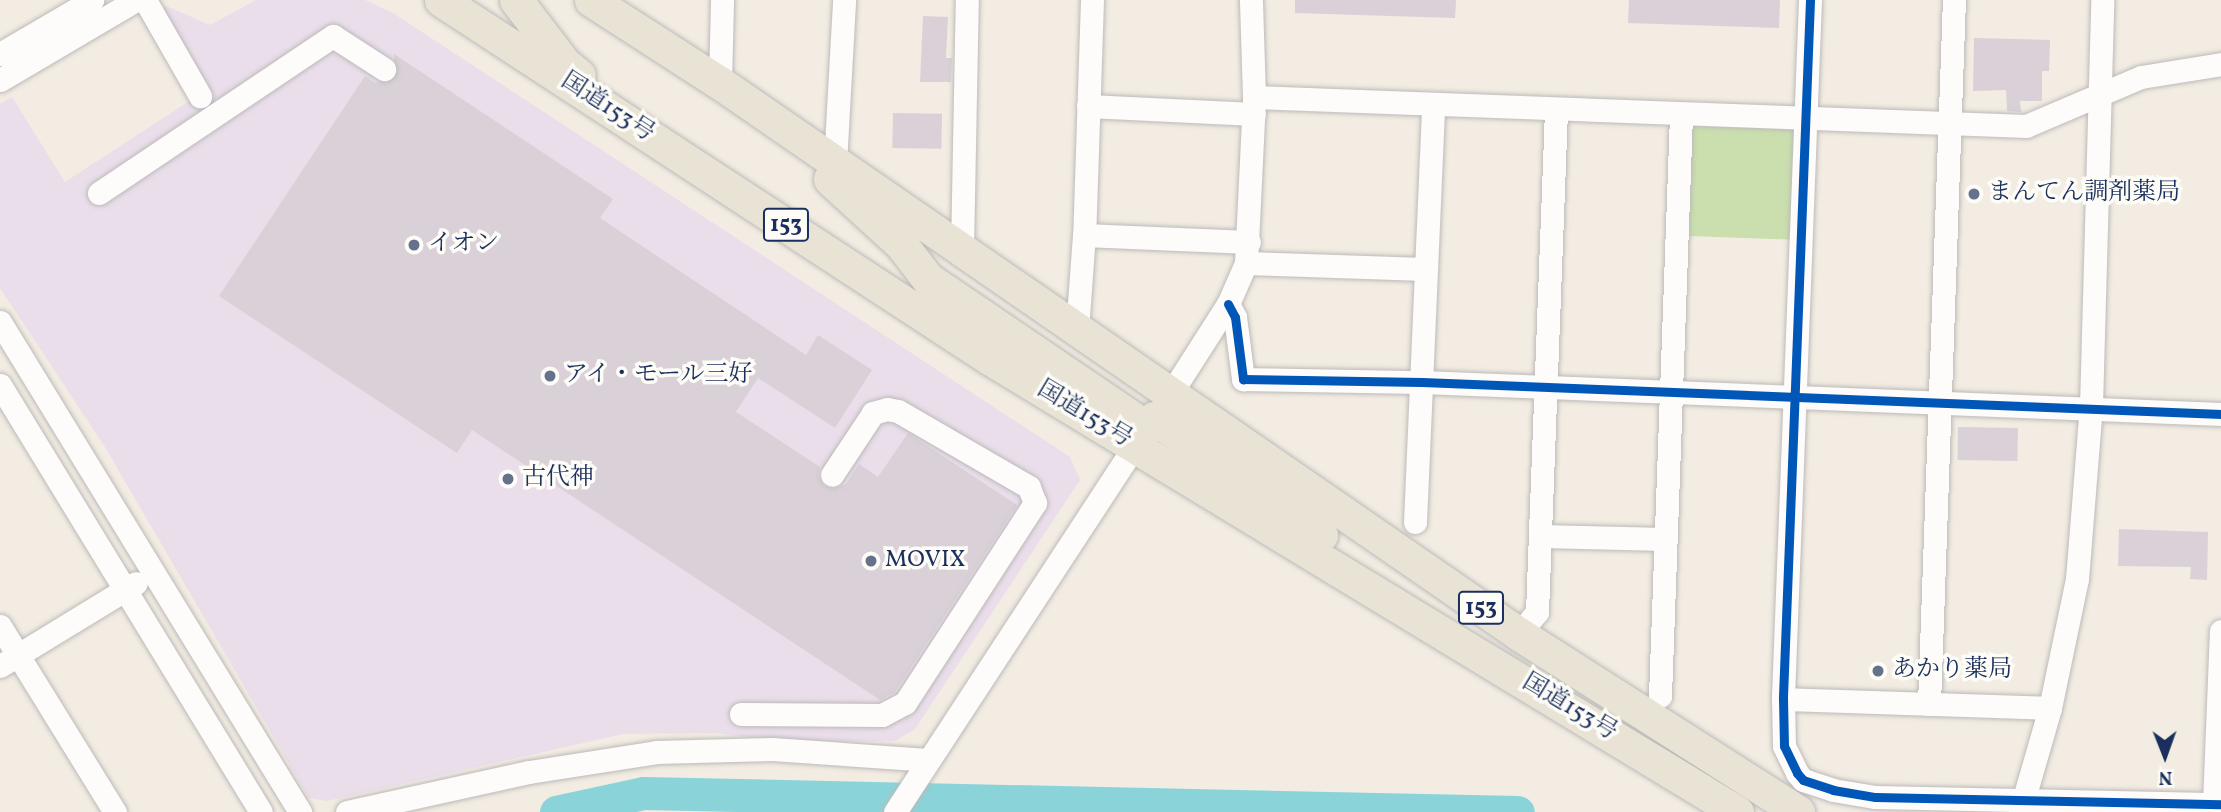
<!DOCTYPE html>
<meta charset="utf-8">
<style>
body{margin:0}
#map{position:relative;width:2221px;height:812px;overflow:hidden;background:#f2ece2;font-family:Vollkorn,"Noto Serif JP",serif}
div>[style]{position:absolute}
.built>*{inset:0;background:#eadeeb}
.green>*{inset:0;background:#cadfad;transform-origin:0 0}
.river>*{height:33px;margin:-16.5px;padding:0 16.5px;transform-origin:16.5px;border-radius:16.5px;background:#8ad4d9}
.building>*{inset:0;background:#d9d1d7;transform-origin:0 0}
.roads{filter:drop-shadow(0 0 2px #bcbab9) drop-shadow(0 0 2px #bcbab9)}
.minor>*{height:23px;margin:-11.5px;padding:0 11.5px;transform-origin:11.5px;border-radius:11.5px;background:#fdfcfb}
.highway>*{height:33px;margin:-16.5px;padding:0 16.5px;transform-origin:16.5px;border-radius:16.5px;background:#e9e3d6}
.cycleway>*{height:9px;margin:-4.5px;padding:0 4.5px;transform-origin:4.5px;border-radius:4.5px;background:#0057b8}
.dots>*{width:19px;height:19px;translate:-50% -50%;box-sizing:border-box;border:4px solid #fdfcf7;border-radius:50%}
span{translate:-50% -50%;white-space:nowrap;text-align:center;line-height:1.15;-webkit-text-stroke:7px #fdfcf7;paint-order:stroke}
.shield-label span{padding:2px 5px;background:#fdfcf7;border:2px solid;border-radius:5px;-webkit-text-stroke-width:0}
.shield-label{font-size:23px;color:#1b2f5e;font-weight:700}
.street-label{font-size:24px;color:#1b2f5e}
.poi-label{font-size:24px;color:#1b2f5e}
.left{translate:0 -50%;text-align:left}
.north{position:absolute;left:2130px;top:721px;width:70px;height:70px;-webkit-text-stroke:5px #fdfcf7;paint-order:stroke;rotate:179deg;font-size:19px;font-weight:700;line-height:28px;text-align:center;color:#1b2f5e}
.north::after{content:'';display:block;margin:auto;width:24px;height:32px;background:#1b2f5e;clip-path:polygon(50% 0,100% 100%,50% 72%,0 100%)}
</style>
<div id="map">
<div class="built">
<div style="clip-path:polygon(256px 0,365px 0,393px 13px,1070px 457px,1080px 480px,915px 729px,895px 741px,782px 742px,718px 733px,623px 734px,327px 801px,309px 798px,105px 447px,0 288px,0 104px,12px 97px,65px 182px,191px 100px,141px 17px,166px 6px,210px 25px)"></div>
</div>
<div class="green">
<div style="left:1692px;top:126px;width:107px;height:110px;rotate:2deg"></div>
</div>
<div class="river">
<div style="left:556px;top:812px;width:90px;rotate:-12.2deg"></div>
<div style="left:644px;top:793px;width:874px;rotate:1.25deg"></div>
</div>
<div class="building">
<div style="clip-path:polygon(1295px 0,1456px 0,1455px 18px,1295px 13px)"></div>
<div style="clip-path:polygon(1629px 0,1780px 0,1779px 28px,1628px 23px)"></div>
<div style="clip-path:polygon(923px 16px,948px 17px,946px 58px,952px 58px,951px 82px,920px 82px)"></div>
<div style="clip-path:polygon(1974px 38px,2050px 40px,2049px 71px,2042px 71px,2042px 101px,2020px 101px,2021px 112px,2007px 111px,2006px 90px,1973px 91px)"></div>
<div style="clip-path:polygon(394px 54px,613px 199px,600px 218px,806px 355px,818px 335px,872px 370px,835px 428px,758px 378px,736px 412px,820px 467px,818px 475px,824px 486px,832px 489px,846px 484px,859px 464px,878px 477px,908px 433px,1017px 505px,895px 692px,880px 700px,472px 430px,457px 453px,219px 296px,365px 76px,375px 83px,395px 77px)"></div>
<div style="left:893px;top:113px;width:49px;height:35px;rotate:1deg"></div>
<div style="left:1958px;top:427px;width:60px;height:33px;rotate:1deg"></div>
<div style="clip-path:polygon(2119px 529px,2208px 532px,2207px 580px,2190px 579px,2191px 567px,2118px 566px)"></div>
</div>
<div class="roads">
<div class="minor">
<div style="left:145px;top:0;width:111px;rotate:60.2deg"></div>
<div style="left:1092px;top:0;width:235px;rotate:91.9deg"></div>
<div style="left:1084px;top:235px;width:165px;rotate:2.4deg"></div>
<div style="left:1810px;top:0;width:699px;rotate:92.22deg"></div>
<div style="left:1783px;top:698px;width:48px;rotate:88.8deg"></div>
<div style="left:1784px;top:746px;width:30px;rotate:64deg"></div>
<div style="left:1797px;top:773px;width:9px;rotate:49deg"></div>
<div style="left:1803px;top:780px;width:32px;rotate:18deg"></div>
<div style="left:1833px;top:790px;width:43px;rotate:9.5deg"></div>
<div style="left:1875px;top:797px;width:346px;rotate:1.2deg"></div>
<div style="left:0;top:54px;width:107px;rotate:-30.4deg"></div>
<div style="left:0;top:80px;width:158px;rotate:-30.5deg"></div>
<div style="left:720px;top:83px;width:83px;rotate:-88.6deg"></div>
<div style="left:1254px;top:97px;width:773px;rotate:2.15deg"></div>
<div style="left:2026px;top:126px;width:125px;rotate:-23.1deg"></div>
<div style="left:2141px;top:77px;width:81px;rotate:-9.2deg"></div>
<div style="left:1088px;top:106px;width:166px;rotate:2.8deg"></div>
<div style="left:835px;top:163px;width:163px;rotate:-86.8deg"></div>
<div style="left:99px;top:193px;width:282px;rotate:-33.9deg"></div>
<div style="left:333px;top:36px;width:61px;rotate:32.9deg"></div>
<div style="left:962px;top:250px;width:250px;rotate:-88.9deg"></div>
<div style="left:1246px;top:263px;width:179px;rotate:1.9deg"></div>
<div style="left:1228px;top:304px;width:15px;rotate:62deg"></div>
<div style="left:1235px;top:317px;width:63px;rotate:82.6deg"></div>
<div style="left:1243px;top:379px;width:179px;rotate:1deg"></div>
<div style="left:1422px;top:382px;width:800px;rotate:2.29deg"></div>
<div style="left:0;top:322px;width:575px;rotate:58.52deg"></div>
<div style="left:1077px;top:330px;width:95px;rotate:-85.8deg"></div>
<div style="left:0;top:385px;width:500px;rotate:58.57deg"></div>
<div style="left:1164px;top:404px;width:119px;rotate:-57.4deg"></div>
<div style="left:1228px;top:304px;width:45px;rotate:-66.3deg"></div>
<div style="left:1246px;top:263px;width:166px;rotate:-87.2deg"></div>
<div style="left:1254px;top:97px;width:97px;rotate:-91.8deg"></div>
<div style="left:1415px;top:522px;width:416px;rotate:-87.5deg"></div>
<div style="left:1542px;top:536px;width:122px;rotate:1.4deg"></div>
<div style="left:0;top:626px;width:219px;rotate:58.3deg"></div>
<div style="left:1519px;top:634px;width:28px;rotate:-51deg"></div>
<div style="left:1537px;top:612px;width:502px;rotate:-87.83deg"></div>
<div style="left:0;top:666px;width:159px;rotate:-31.4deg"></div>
<div style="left:1660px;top:696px;width:581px;rotate:-87.93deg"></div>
<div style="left:1783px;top:699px;width:267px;rotate:1.9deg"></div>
<div style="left:1929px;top:704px;width:704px;rotate:-87.97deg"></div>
<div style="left:741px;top:714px;width:141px;rotate:0.4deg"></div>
<div style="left:882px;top:715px;width:26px;rotate:-28deg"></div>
<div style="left:905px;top:703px;width:239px;rotate:-57deg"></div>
<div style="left:1035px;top:503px;width:17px;rotate:-111deg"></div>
<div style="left:1029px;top:487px;width:151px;rotate:-149.9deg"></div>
<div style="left:898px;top:411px;width:11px;rotate:-170deg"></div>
<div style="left:887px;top:409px;width:15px;rotate:164deg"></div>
<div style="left:873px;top:413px;width:74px;rotate:123.5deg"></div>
<div style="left:2214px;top:804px;width:173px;rotate:-87.7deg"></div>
<div style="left:347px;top:812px;width:186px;rotate:-12.4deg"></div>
<div style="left:529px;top:772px;width:129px;rotate:-8.9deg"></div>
<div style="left:656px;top:752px;width:116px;rotate:-1.5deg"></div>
<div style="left:772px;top:749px;width:156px;rotate:4deg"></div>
<div style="left:895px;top:812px;width:451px;rotate:-56.8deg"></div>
<div style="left:2020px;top:812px;width:108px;rotate:-73.9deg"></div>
<div style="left:2050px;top:708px;width:132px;rotate:-78.2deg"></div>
<div style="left:2077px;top:579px;width:174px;rotate:-85.4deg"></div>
<div style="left:2091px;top:406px;width:406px;rotate:-88.4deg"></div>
</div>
<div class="highway">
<div style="left:441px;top:0;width:655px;rotate:33.16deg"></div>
<div style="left:989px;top:358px;width:875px;rotate:31.26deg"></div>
<div style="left:516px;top:0;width:79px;rotate:52.7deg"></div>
<div style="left:564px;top:63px;width:19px;rotate:39deg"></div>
<div style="left:591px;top:0;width:153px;rotate:32.8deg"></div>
<div style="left:720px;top:83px;width:971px;rotate:34.59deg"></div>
<div style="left:1519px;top:634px;width:331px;rotate:32.5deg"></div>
<div style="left:830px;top:179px;width:96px;rotate:42.5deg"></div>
<div style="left:901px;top:244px;width:44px;rotate:52.4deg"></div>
<div style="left:928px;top:279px;width:265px;rotate:34.2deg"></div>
<div style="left:1154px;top:418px;width:204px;rotate:35deg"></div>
</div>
</div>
<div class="cycleway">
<div style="left:1810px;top:0;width:699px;rotate:92.22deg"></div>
<div style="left:1783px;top:698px;width:48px;rotate:88.8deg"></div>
<div style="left:1784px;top:746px;width:30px;rotate:64deg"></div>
<div style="left:1797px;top:773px;width:9px;rotate:49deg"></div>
<div style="left:1803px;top:780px;width:32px;rotate:18deg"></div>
<div style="left:1833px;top:790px;width:43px;rotate:9.5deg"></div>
<div style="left:1875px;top:797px;width:346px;rotate:1.2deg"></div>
<div style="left:1228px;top:304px;width:15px;rotate:62deg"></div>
<div style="left:1235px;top:317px;width:63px;rotate:82.6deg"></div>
<div style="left:1243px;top:379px;width:179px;rotate:1deg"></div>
<div style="left:1422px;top:382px;width:800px;rotate:2.29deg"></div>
</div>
<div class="dots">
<div style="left:1974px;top:194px;background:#66718c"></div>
<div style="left:414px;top:245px;background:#66718c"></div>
<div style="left:550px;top:376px;background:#66718c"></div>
<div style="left:508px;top:479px;background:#66718c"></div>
<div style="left:871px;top:561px;background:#66718c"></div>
<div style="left:1878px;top:671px;background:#66718c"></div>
</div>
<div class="shield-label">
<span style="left:786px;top:225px">153</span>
<span style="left:1481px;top:608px">153</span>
</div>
<div class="street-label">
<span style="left:607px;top:108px;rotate:33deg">国道153号</span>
<span style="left:1084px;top:415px;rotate:31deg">国道153号</span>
<span style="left:1569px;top:708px;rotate:31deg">国道153号</span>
</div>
<div class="poi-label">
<span class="left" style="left:1988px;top:194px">まんてん調剤薬局</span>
<span class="left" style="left:428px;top:245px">イオン</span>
<span class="left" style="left:564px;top:376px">アイ・モール三好</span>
<span class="left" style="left:522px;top:479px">古代神</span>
<span class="left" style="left:885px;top:561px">MOVIX</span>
<span class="left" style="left:1892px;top:671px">あかり薬局</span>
</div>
<div class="north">N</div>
</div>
